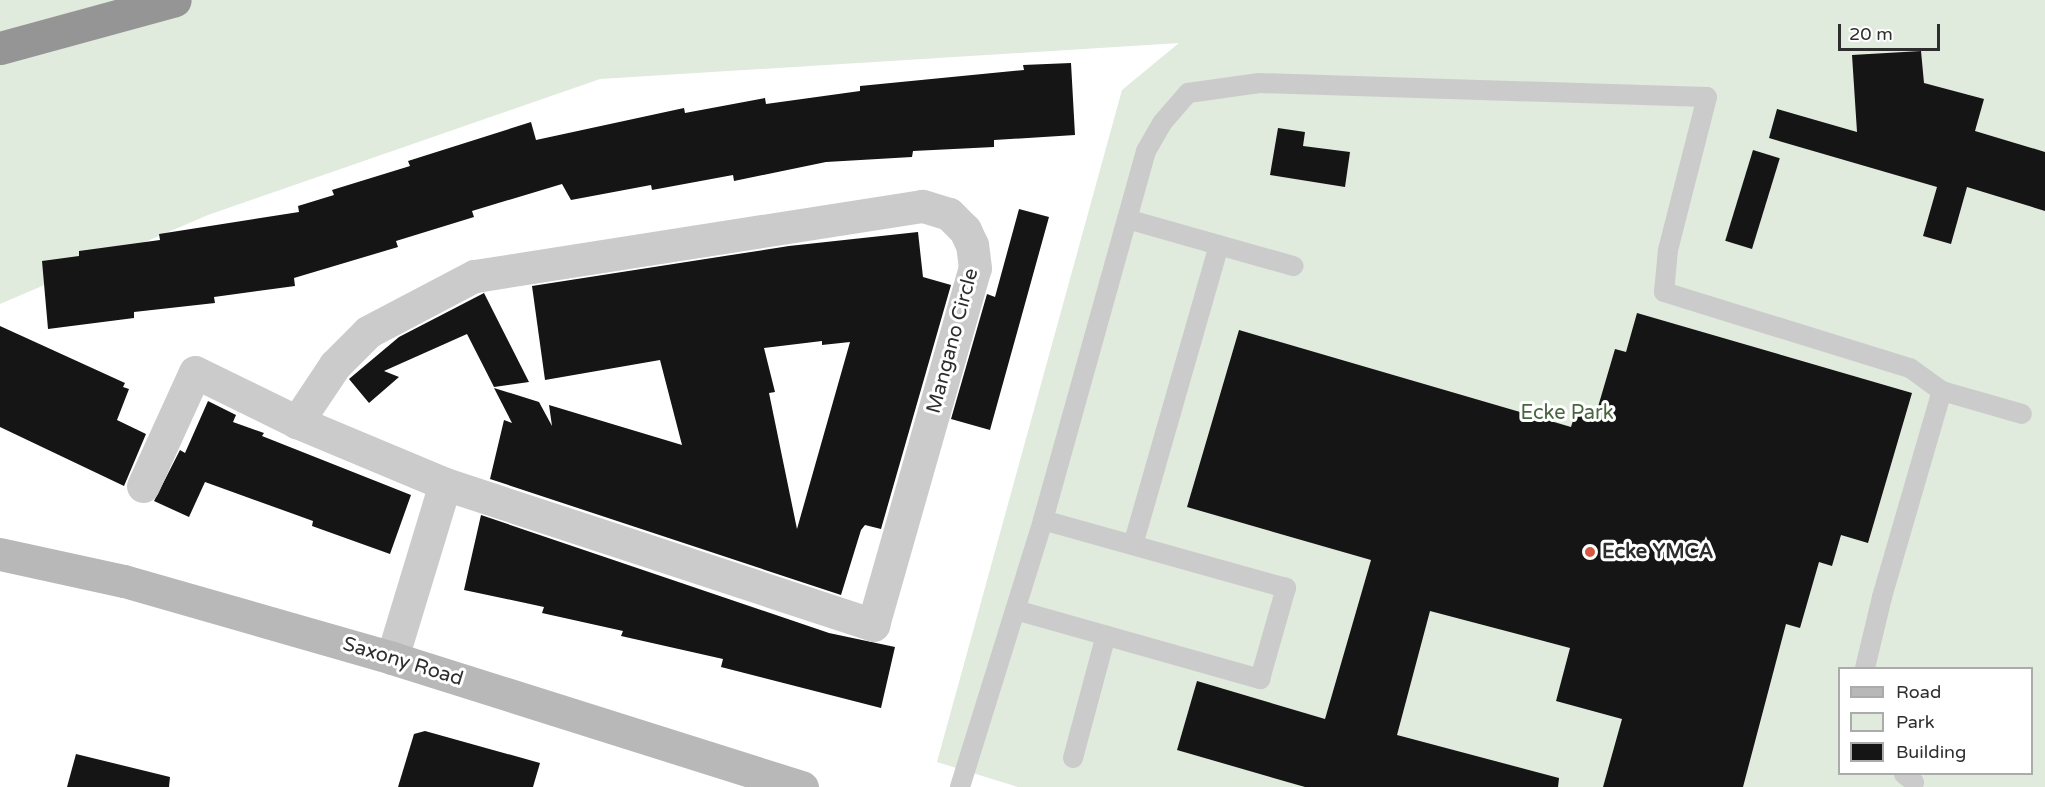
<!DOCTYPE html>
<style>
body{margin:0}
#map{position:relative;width:2045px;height:787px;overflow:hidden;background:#fff;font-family:"Varela Round",sans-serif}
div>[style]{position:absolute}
.green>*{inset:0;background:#e0eadd}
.building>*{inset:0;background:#151515;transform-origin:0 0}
.lane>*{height:20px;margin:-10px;padding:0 10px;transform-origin:10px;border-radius:10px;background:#cbcbcb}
.street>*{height:33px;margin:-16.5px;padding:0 16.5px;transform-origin:16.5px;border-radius:16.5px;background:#cbcbcb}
.secondary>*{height:33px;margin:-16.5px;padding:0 16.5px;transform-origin:16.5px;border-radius:16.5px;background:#b8b8b8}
.highway>*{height:33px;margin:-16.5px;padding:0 16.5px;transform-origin:16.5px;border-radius:16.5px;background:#959595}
.dots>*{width:16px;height:16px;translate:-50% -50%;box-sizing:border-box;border:3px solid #fff;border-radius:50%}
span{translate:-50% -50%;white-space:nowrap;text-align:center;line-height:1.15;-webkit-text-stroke:6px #fff;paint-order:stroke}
.street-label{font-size:20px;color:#2e2e2e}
.park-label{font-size:20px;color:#48653f}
.poi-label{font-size:20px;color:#2e2e2e;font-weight:700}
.left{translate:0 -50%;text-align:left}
.legend{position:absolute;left:1838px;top:667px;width:195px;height:108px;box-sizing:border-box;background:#fff;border:2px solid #ababab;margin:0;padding:8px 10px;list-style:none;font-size:18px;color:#2e2e2e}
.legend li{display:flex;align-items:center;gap:12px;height:30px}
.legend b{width:30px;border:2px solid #ababab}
.scale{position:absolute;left:1838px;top:24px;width:102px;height:27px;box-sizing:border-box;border:3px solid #2e2e2e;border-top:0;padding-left:8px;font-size:18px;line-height:21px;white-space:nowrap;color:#2e2e2e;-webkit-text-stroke:4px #fff;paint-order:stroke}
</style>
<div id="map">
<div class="green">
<div style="clip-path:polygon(evenodd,0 0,2045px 0,2045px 787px,1018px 787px,937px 762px,1122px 90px,1179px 43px,600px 79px,208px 215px,0 304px,0 0,1840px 668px,2032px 668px,2032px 774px,1840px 774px,1840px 668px)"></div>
</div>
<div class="building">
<div style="clip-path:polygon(1921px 51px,1924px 83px,1984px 99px,1975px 131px,2045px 152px,2045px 211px,1967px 187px,1951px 244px,1923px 236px,1937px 187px,1769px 138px,1777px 109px,1857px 132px,1852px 55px)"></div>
<div style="clip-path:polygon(1071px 63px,1075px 135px,994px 140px,994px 147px,913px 151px,912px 157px,826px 162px,734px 181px,733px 175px,652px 190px,651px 185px,571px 200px,562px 184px,472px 211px,474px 217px,396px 241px,398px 247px,294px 278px,295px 286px,214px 297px,215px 303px,134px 312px,134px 318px,48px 329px,42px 261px,79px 256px,79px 251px,160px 240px,159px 234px,299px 212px,298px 206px,334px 195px,332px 190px,410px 166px,408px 161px,531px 122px,536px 140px,684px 108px,685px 113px,765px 98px,766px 104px,860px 91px,860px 86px,1024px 70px,1023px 65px)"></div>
<div style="clip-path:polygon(1278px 128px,1305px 132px,1303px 146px,1350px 152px,1345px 187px,1270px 175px)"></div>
<div style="left:1753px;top:150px;width:28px;height:95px;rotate:17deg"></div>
<div style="clip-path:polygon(1019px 209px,1049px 217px,990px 430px,951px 419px,987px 294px,995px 297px)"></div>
<div style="clip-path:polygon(evenodd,918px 232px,923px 277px,951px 285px,881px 529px,865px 525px,861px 530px,841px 595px,490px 479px,504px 420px,512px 423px,494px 388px,539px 402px,552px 426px,549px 405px,682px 445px,660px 360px,545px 380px,532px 286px,789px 246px,918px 232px,822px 341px,822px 345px,850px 342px,797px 529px,769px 393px,775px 392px,764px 348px,822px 341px)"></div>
<div style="clip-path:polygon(484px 293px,529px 382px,494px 387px,467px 334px,384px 371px,399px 377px,369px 403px,349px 379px,399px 337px)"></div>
<div style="clip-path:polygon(1637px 313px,1912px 393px,1868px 543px,1841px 535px,1832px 566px,1819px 562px,1800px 628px,1786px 624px,1743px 787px,1603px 787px,1622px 719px,1556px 701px,1570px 648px,1430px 611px,1397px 735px,1559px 778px,1558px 787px,1305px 787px,1177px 750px,1197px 681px,1325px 719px,1371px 560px,1187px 507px,1239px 330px,1571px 427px,1576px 411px,1595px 417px,1615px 349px,1626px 352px)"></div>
<div style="clip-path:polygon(0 326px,125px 383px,123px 387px,129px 389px,117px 420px,146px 434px,124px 486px,0 427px)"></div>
<div style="clip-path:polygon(208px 401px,236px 415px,233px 422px,264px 433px,262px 436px,411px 495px,390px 554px,312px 526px,313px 521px,205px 482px,189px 517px,154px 501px,180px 450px,185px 453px)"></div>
<div style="clip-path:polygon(481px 515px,829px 633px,895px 647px,881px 708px,721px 667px,723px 659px,621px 636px,623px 631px,542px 613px,544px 607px,464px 590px)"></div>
<div style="clip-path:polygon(425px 731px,540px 763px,533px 787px,398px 787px,414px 734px)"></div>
<div style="clip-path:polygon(76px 754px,170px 777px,169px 787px,67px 787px)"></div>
</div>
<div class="lane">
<div style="left:1127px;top:219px;width:173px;rotate:15.8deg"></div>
<div style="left:1133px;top:545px;width:312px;rotate:-74deg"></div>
<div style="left:1016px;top:610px;width:254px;rotate:15.8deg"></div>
<div style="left:1260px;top:679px;width:95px;rotate:-74.1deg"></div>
<div style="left:1286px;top:588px;width:252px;rotate:-164.4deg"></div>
<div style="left:1865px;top:668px;width:73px;rotate:-76.5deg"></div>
<div style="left:1882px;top:597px;width:215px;rotate:-73.8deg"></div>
<div style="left:1942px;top:391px;width:83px;rotate:16deg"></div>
<div style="left:1073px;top:758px;width:127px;rotate:-75deg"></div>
<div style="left:1904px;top:774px;width:13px;rotate:39deg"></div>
<div style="left:960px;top:787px;width:280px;rotate:-72.7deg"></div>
<div style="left:1043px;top:520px;width:383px;rotate:-74.4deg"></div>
<div style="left:1146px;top:151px;width:32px;rotate:-60deg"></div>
<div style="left:1162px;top:123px;width:40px;rotate:-49deg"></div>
<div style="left:1188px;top:93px;width:72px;rotate:-8deg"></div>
<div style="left:1259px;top:83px;width:448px;rotate:1.8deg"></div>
<div style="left:1707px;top:97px;width:158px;rotate:104.3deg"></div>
<div style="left:1668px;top:250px;width:42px;rotate:95.4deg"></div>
<div style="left:1664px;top:292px;width:257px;rotate:17.2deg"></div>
<div style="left:1910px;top:368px;width:39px;rotate:36deg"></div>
</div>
<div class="street">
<div style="left:143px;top:486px;width:125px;rotate:-65.5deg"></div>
<div style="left:195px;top:372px;width:114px;rotate:26.1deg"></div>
<div style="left:297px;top:422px;width:160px;rotate:22.7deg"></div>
<div style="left:445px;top:484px;width:451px;rotate:18.2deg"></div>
<div style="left:873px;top:625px;width:371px;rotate:-74.1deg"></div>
<div style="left:975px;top:268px;width:23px;rotate:-97deg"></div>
<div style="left:972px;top:245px;width:17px;rotate:-115deg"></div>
<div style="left:965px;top:230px;width:23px;rotate:-135deg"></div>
<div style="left:949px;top:214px;width:28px;rotate:-163deg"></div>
<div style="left:922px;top:206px;width:453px;rotate:171.1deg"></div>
<div style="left:474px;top:276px;width:120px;rotate:152.2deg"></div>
<div style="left:368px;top:332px;width:47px;rotate:135deg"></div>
<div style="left:335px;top:365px;width:69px;rotate:123.7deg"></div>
<div style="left:392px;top:658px;width:182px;rotate:-73.1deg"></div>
</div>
<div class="secondary">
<div style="left:0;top:554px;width:127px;rotate:12.3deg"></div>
<div style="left:124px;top:581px;width:279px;rotate:16deg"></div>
<div style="left:392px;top:658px;width:430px;rotate:17.5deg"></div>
</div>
<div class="highway">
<div style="left:0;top:48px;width:181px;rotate:-15.3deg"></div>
</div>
<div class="dots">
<div style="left:1590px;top:552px;background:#d45940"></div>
</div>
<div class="street-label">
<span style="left:953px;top:341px;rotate:-75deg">Mangano Circle</span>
<span style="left:403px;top:662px;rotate:17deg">Saxony Road</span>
</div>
<div class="park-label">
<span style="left:1567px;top:413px">Ecke Park</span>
</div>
<div class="poi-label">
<span class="left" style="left:1602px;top:552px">Ecke YMCA</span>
</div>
<ul class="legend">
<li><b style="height:8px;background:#b8b8b8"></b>Road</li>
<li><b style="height:16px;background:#e0eadd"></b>Park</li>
<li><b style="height:16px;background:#151515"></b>Building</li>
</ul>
<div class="scale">20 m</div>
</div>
